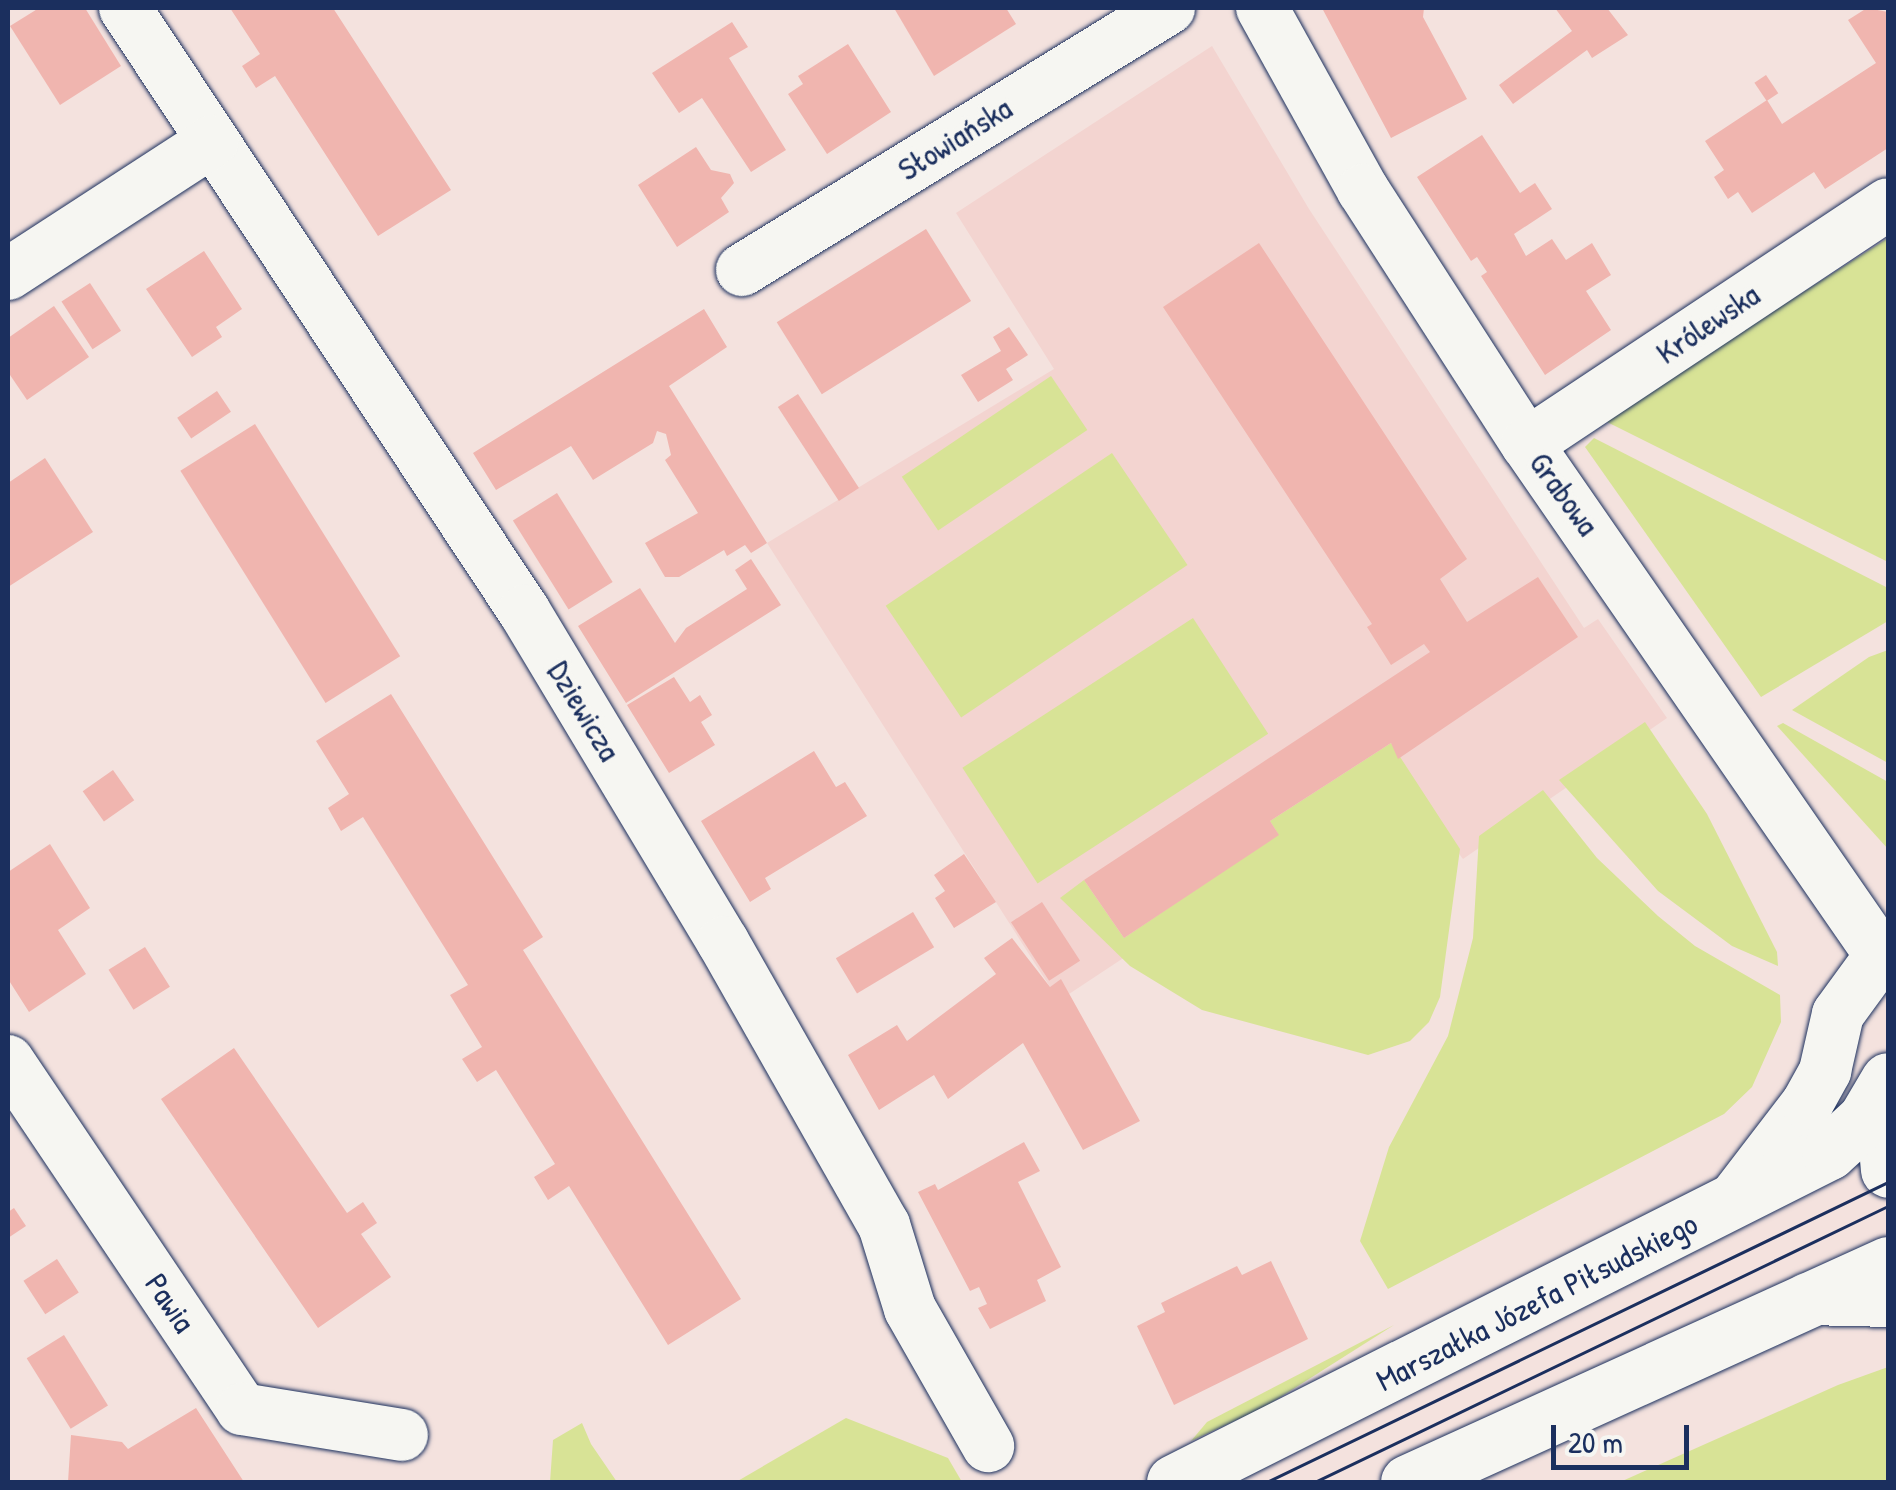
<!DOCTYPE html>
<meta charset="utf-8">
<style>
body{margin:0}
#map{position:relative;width:1896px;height:1490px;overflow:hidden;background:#f4e2de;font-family:"Patrick Hand",sans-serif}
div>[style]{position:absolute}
.built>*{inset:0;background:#f3d4d0}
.green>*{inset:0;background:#d8e396;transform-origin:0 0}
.building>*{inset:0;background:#f0b5af;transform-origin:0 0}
.roads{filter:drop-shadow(0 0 2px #1b2f5e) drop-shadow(0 0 2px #1b2f5e)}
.street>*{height:52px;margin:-26px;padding:0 26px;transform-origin:26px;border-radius:26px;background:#f6f6f2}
.secondary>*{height:55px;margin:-27.5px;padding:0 27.5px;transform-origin:27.5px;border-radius:27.5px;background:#f6f6f2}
.tram>*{height:2.5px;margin:-1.25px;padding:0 1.25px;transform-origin:1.25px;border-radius:1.25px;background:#1b2f5e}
span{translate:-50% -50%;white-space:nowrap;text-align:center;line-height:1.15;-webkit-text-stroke:9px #f6f6f2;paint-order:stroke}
.street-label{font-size:32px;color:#1b2f5e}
.frame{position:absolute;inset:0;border:10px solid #1b2f5e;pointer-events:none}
.scale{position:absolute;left:1551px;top:1425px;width:138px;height:45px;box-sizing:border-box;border:5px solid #1b2f5e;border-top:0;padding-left:12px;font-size:30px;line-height:35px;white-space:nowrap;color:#1b2f5e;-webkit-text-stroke:8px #f6f6f2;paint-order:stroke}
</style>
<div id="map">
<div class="built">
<div style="clip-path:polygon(1212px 46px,1309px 209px,1584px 628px,1598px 619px,1667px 718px,1463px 859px,1400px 775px,1069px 994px,1061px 980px,1050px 987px,767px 543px,1054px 369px,956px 213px)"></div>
</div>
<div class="green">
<div style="clip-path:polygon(1888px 238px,1888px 562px,1603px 420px)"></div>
<div style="left:1051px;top:376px;width:65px;height:180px;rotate:56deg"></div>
<div style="clip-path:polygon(1594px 438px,1888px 588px,1888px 621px,1761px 697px,1585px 447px)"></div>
<div style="left:1112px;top:453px;width:135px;height:273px;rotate:56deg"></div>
<div style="left:1193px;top:618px;width:138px;height:275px;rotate:57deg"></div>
<div style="clip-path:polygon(1888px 650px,1888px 763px,1792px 710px,1869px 657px)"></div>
<div style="clip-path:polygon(1645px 722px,1707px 814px,1777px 952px,1778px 966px,1732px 946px,1658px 891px,1559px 780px)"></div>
<div style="clip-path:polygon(1783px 723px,1888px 782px,1888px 849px,1777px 726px)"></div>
<div style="clip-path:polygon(1391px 743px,1460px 849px,1440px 997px,1429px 1022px,1410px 1041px,1368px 1055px,1202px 1010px,1130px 966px,1060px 898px,1084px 880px,1124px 938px,1278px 834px,1270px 821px)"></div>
<div style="clip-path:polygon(1543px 790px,1597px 858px,1658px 916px,1695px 946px,1780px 995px,1781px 1022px,1752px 1087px,1724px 1114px,1388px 1289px,1360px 1241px,1389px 1147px,1448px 1036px,1473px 938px,1479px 836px)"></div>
<div style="clip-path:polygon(1394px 1325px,1265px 1407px,1191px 1441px,1207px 1422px)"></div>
<div style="clip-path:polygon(1888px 1367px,1888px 1482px,1620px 1482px,1838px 1385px)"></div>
<div style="clip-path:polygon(846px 1418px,948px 1458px,962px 1482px,736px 1482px)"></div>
<div style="clip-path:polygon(582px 1423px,591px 1444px,617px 1482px,550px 1482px,553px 1440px)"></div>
</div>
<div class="building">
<div style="clip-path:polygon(39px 8px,85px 8px,121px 66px,60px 105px,10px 26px)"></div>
<div style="clip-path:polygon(230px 8px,333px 8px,451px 190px,378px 236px,275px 76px,256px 88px,242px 66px,260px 54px)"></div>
<div style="clip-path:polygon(894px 8px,1006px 8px,1016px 24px,934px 76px)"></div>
<div style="clip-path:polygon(1322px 8px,1424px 8px,1423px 17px,1467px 99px,1391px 138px)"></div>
<div style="clip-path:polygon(1555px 8px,1607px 8px,1628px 35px,1592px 58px,1587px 50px,1513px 104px,1499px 85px,1572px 31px)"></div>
<div style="clip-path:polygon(1867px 8px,1888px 12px,1888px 148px,1825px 189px,1814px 172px,1752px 213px,1738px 192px,1728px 199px,1714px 177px,1724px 170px,1705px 141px,1767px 100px,1782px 124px,1876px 63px,1848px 20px)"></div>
<div style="clip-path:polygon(732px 22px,748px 47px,729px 58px,786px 150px,751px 172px,702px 98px,679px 113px,652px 73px)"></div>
<div style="clip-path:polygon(848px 44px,891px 112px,827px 154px,788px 94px,803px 84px,798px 76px)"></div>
<div style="left:1766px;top:75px;width:22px;height:14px;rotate:56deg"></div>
<div style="clip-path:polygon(1482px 135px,1520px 193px,1535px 183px,1552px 209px,1514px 234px,1526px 256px,1552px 239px,1566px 260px,1592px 243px,1611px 275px,1586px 291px,1611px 330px,1545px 375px,1481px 276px,1487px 272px,1477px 257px,1471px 261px,1417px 177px)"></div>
<div style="clip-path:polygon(696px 147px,711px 170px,730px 174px,734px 183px,721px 198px,729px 212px,677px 247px,638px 185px)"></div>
<div style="left:926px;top:229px;width:85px;height:176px;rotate:58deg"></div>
<div style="clip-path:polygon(1259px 243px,1467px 559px,1440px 579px,1467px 622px,1538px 577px,1578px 637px,1398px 759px,1391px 743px,1270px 821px,1279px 835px,1124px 938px,1084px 880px,1430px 652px,1424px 644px,1391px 665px,1367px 627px,1372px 624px,1163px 307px)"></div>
<div style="clip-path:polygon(204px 251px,242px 309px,216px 327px,222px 337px,192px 357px,146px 289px)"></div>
<div style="left:90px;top:283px;width:57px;height:34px;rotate:57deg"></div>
<div style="clip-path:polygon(54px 306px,89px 357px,27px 400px,8px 372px,8px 338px)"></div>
<div style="clip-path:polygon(704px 309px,727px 347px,669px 386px,767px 543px,751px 553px,745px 545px,727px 556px,724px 550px,679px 577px,665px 577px,645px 543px,698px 513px,665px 460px,671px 455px,666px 434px,657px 431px,653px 443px,593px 480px,571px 446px,496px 490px,473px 453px)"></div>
<div style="clip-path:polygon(1009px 327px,1028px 355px,1006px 369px,1013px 380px,978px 402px,961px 375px,1001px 351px,993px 337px)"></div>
<div style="left:217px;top:391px;width:25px;height:48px;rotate:56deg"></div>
<div style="left:798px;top:394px;width:112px;height:24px;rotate:57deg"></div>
<div style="left:255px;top:424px;width:274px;height:88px;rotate:58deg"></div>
<div style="clip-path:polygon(45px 458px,93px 532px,8px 587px,8px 483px)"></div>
<div style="left:557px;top:493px;width:105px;height:52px;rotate:58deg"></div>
<div style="clip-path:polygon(751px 559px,781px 605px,626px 703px,578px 626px,640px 588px,675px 643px,686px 628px,747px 589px,735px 570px)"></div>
<div style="clip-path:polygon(674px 677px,690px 702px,700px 695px,712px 715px,701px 722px,715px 745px,669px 773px,627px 705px)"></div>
<div style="clip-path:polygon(391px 694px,543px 937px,523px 950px,741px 1299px,668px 1345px,569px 1186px,548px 1200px,534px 1177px,555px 1164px,496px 1070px,477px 1082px,462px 1059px,482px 1047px,450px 995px,468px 985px,363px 817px,341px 831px,328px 808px,349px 794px,316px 741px)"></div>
<div style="clip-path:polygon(814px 751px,836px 787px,845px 782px,867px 816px,765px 878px,771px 889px,750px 902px,701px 821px)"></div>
<div style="left:113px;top:770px;width:37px;height:37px;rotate:55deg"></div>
<div style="clip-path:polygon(50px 844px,90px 908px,58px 930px,86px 974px,29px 1012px,8px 979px,8px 872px)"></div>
<div style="clip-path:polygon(964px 854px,996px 902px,954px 928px,935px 898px,945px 891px,934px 875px)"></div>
<div style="left:1042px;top:902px;width:70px;height:37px;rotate:57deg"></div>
<div style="left:913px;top:912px;width:41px;height:90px;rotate:59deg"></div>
<div style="clip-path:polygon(1012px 938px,1050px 987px,1061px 979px,1140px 1121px,1083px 1150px,1023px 1043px,948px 1099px,934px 1075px,879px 1110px,848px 1055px,897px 1025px,907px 1041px,996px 974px,984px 958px)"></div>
<div style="left:145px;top:947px;width:47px;height:43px;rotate:58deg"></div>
<div style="clip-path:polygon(234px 1048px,347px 1213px,363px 1202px,377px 1223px,361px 1234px,391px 1277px,318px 1328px,161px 1099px)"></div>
<div style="clip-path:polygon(1024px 1142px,1040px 1171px,1018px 1182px,1061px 1267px,1037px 1280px,1046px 1301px,990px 1329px,978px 1308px,987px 1304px,979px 1287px,970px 1291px,918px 1192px,935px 1184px,938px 1190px)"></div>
<div style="clip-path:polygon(14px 1208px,26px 1226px,8px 1238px,8px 1212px)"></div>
<div style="left:57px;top:1259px;width:40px;height:40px;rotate:57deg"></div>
<div style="clip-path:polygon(1271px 1261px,1308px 1339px,1174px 1405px,1137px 1326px,1165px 1312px,1161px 1303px,1237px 1266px,1242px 1275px)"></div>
<div style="left:64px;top:1335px;width:83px;height:44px;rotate:58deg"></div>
<div style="clip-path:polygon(196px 1408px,244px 1482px,68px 1482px,71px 1435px,122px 1442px,128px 1449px)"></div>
</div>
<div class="roads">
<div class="street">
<div style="left:125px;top:8px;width:723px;rotate:56.51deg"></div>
<div style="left:524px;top:611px;width:386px;rotate:59deg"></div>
<div style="left:723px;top:942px;width:326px;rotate:60.4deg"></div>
<div style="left:884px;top:1225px;width:88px;rotate:72.8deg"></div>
<div style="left:910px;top:1309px;width:158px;rotate:60.3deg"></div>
<div style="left:1262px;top:8px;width:208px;rotate:61deg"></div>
<div style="left:1363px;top:190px;width:302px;rotate:57.2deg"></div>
<div style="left:1527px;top:444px;width:635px;rotate:55.33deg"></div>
<div style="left:742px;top:270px;width:501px;rotate:-31.53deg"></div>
<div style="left:8px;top:274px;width:244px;rotate:-33deg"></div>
<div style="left:1527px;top:444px;width:433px;rotate:-33.6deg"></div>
<div style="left:8px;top:1061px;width:419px;rotate:56.1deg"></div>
<div style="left:242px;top:1409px;width:162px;rotate:9.2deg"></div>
<div style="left:1731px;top:1203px;width:125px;rotate:-52.5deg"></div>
<div style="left:1807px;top:1104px;width:38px;rotate:-61deg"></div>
<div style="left:1825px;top:1071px;width:58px;rotate:-77.2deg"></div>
<div style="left:1838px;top:1014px;width:73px;rotate:-53.9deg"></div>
<div style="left:1808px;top:1299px;width:80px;rotate:1.4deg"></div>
</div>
<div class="secondary">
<div style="left:1881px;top:1094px;width:76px;rotate:84.7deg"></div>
<div style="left:1174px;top:1482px;width:733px;rotate:-26.74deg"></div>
<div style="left:1829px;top:1152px;width:49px;rotate:-42.5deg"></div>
<div style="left:1865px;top:1119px;width:45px;rotate:-59.5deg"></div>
<div style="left:1408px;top:1482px;width:527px;rotate:-24.43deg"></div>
</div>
</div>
<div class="tram">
<div style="left:1267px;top:1482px;width:690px;rotate:-25.78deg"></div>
<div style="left:1315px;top:1482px;width:636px;rotate:-25.72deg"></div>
</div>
<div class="street-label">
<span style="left:955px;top:139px;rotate:-32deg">Słowiańska</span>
<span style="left:1708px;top:324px;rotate:-34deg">Królewska</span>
<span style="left:1564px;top:494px;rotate:54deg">Grabowa</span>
<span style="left:584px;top:711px;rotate:59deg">Dziewicza</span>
<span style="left:1537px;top:1302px;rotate:-27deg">Marszałka Józefa Piłsudskiego</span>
<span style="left:170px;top:1303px;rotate:56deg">Pawia</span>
</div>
<div class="frame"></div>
<div class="scale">20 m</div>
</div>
